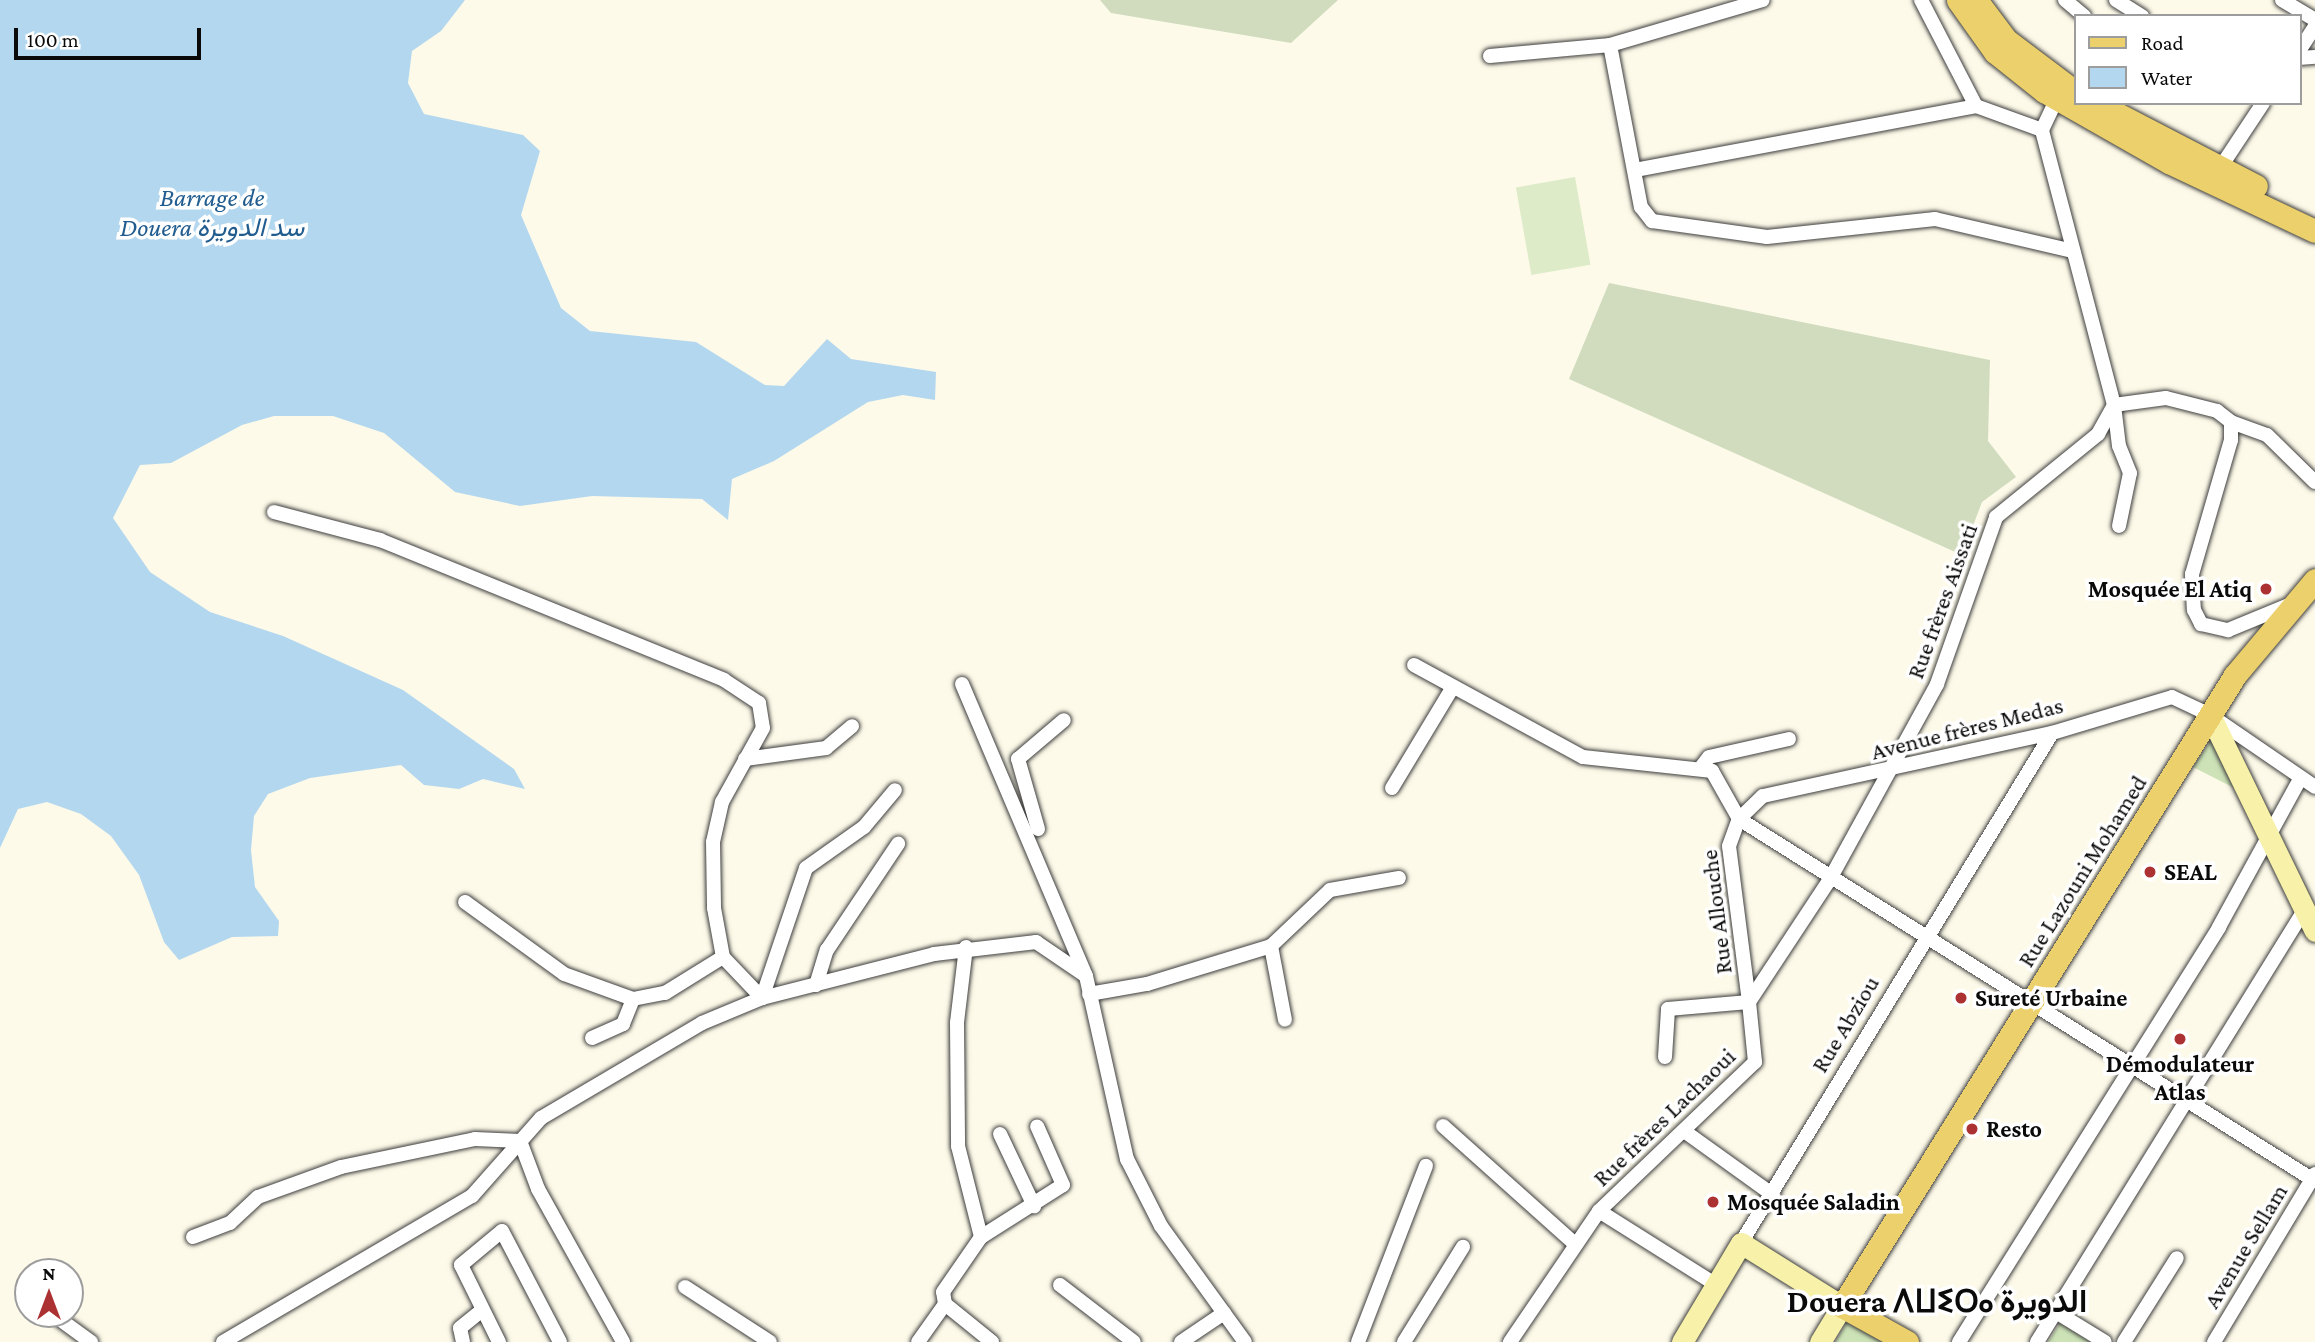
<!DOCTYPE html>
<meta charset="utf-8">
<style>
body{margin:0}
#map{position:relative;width:2315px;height:1342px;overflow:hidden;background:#fdfae9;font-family:"Crimson Pro",Vazirmatn,"Noto Sans Tifinagh",serif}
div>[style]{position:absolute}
.green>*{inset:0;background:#cde3b7}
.cemetery>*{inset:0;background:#d1dcbe}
.pitch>*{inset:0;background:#deebc8;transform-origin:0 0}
.water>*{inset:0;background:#b3d7ef}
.roads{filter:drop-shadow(0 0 2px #3d3d3d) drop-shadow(0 0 2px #3d3d3d)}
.street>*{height:14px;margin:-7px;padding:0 7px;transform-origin:7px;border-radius:7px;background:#fff}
.secondary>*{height:21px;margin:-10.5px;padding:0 10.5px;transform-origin:10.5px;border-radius:10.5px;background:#f7f1aa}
.primary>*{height:23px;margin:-11.5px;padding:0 11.5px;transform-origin:11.5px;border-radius:11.5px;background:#ebd06b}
.dots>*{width:19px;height:19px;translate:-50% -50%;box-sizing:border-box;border:4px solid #fff;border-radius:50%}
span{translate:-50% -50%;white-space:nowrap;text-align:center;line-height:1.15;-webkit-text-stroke:7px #fff;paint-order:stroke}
.poi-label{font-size:24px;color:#0a0a0a;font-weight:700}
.right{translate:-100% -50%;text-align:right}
.left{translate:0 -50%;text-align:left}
.street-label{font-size:24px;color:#0a0a0a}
.water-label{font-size:26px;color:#215c8f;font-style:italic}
.district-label{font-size:32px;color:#0a0a0a;font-weight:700}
.legend{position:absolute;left:2074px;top:14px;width:228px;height:91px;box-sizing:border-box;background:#fff;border:2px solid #9d9d9d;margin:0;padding:9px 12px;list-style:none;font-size:21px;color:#0a0a0a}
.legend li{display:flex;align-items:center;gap:14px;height:35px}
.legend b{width:35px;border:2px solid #9d9d9d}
.north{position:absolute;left:14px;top:1258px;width:70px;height:70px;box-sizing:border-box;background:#fff;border:2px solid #9d9d9d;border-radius:50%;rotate:0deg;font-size:19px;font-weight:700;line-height:28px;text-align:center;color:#0a0a0a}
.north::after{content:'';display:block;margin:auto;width:24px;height:32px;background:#ac3133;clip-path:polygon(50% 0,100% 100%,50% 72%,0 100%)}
.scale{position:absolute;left:14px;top:28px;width:187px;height:32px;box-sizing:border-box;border:4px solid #0a0a0a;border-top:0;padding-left:9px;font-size:21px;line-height:24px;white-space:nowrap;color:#0a0a0a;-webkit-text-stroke:5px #fff;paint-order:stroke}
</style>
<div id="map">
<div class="green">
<div style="clip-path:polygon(2212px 739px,2244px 793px,2193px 767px)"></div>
<div style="clip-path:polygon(1849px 1319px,1885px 1342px,1835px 1342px)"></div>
<div style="clip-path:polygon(2060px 1323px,2091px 1342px,2048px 1342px)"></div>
</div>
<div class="cemetery">
<div style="clip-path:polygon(1100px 0,1338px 0,1291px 43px,1111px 13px)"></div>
<div style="clip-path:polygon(1609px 283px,1990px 360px,1988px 441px,2016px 477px,1982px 502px,1962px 555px,1569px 379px)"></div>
</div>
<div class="pitch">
<div style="left:1575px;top:177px;width:89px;height:60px;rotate:80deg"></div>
</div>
<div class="water">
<div style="clip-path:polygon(0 0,465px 0,441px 31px,412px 51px,408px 83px,424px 114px,523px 135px,540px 151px,521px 215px,561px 308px,590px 331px,696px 342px,765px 385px,784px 386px,827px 339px,851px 359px,936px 372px,935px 400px,903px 395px,868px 402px,774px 461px,732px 479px,728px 520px,702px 499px,592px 496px,520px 506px,455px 492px,384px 433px,333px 416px,274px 416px,242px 425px,171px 463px,140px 465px,113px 518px,150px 572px,210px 612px,283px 636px,403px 690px,514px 769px,525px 789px,483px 779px,459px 789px,424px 785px,401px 765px,310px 778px,268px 794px,254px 816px,251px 850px,255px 887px,279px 921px,278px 936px,232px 937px,179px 960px,164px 942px,139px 875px,111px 836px,81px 814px,47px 802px,18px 809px,0 848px)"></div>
</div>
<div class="roads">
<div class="street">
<div style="left:1921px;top:0;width:119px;rotate:62.6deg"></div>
<div style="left:2065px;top:0;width:25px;rotate:40deg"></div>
<div style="left:2116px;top:0;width:31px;rotate:32deg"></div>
<div style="left:2282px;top:0;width:39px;rotate:31deg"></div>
<div style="left:1610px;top:45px;width:165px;rotate:79.2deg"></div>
<div style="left:1641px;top:207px;width:18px;rotate:52deg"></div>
<div style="left:1652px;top:221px;width:116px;rotate:7.9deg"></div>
<div style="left:1767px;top:237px;width:169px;rotate:-6.1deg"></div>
<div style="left:1935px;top:219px;width:142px;rotate:13.1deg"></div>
<div style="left:2299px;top:51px;width:30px;rotate:-57deg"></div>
<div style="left:1490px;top:56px;width:121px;rotate:-5.2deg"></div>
<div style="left:1610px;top:45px;width:159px;rotate:-16.4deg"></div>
<div style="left:2299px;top:58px;width:16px;rotate:-4deg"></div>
<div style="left:2220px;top:168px;width:78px;rotate:-56.5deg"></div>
<div style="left:1635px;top:170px;width:347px;rotate:-10.6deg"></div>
<div style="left:1976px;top:106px;width:70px;rotate:20deg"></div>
<div style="left:2231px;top:422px;width:38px;rotate:20deg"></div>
<div style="left:2267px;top:435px;width:67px;rotate:44.4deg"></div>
<div style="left:274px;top:512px;width:110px;rotate:14.8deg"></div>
<div style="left:380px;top:540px;width:371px;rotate:22.1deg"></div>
<div style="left:724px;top:680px;width:42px;rotate:33.3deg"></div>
<div style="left:759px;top:703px;width:25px;rotate:81deg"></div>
<div style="left:763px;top:728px;width:85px;rotate:119deg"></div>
<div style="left:722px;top:802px;width:41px;rotate:102.7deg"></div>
<div style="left:713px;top:842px;width:66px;rotate:89.1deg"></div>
<div style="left:714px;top:908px;width:50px;rotate:79.6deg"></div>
<div style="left:723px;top:957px;width:57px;rotate:46.4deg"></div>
<div style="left:762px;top:998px;width:137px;rotate:-71.3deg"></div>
<div style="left:806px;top:868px;width:71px;rotate:-35.3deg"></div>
<div style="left:864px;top:827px;width:48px;rotate:-50deg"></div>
<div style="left:2119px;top:526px;width:54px;rotate:-78.3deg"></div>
<div style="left:2130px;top:473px;width:29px;rotate:-112deg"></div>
<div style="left:2119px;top:446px;width:41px;rotate:-97deg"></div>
<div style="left:2114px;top:405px;width:52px;rotate:-7.7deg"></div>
<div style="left:2166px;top:398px;width:53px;rotate:14.3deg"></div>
<div style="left:2217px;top:411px;width:18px;rotate:38deg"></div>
<div style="left:2231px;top:422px;width:18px;rotate:90deg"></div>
<div style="left:2231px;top:440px;width:140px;rotate:106.2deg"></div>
<div style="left:2192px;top:574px;width:36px;rotate:87deg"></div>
<div style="left:2194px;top:610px;width:16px;rotate:63deg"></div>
<div style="left:2201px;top:624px;width:28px;rotate:13deg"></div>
<div style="left:2228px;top:630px;width:66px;rotate:-22.3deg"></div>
<div style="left:1414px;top:665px;width:192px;rotate:28.6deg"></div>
<div style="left:1583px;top:757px;width:130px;rotate:6.2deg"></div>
<div style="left:1712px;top:771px;width:55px;rotate:60.6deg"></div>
<div style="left:1739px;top:819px;width:680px;rotate:32.15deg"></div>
<div style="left:962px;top:684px;width:317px;rotate:67deg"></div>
<div style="left:745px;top:759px;width:82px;rotate:-7.7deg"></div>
<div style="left:826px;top:748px;width:34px;rotate:-40deg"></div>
<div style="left:1702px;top:766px;width:11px;rotate:-52deg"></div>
<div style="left:1709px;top:757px;width:82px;rotate:-12.7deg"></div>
<div style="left:1392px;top:788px;width:118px;rotate:-58.9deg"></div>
<div style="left:1038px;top:829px;width:73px;rotate:-105.9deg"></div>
<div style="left:1018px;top:759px;width:60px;rotate:-40.3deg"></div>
<div style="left:465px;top:902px;width:122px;rotate:36deg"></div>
<div style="left:564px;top:974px;width:73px;rotate:19.9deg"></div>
<div style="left:633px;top:999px;width:33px;rotate:-11deg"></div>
<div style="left:665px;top:993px;width:68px;rotate:-31.8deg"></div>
<div style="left:1271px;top:946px;width:75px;rotate:79.3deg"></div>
<div style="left:966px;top:947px;width:77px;rotate:96.8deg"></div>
<div style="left:957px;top:1023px;width:123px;rotate:89.5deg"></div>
<div style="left:958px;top:1146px;width:94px;rotate:75.8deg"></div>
<div style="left:816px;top:985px;width:37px;rotate:-73deg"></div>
<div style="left:827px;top:950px;width:128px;rotate:-56.2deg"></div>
<div style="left:1089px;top:994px;width:59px;rotate:-9.8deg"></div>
<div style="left:1147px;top:984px;width:130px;rotate:-17deg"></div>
<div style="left:1271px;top:946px;width:81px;rotate:-43.5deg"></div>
<div style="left:1330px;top:890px;width:70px;rotate:-9.9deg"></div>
<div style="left:592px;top:1038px;width:34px;rotate:-24deg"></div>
<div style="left:623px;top:1024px;width:27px;rotate:-68deg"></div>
<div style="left:1665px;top:1057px;width:48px;rotate:-86.4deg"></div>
<div style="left:1668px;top:1009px;width:81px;rotate:-4.9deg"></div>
<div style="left:1749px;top:1002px;width:157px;rotate:-97.3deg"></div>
<div style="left:1729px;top:846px;width:29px;rotate:-70deg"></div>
<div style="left:1739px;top:819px;width:33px;rotate:-44deg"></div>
<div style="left:1763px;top:796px;width:296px;rotate:-12.3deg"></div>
<div style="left:2052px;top:733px;width:125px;rotate:-16.7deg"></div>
<div style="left:2172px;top:697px;width:42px;rotate:25.3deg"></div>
<div style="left:2210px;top:715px;width:127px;rotate:34.4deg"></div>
<div style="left:1443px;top:1126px;width:176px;rotate:41.8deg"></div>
<div style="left:1684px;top:1131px;width:110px;rotate:35.7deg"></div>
<div style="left:1000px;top:1134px;width:80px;rotate:64.7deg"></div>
<div style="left:1599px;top:1211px;width:141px;rotate:32.2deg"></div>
<div style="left:193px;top:1237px;width:40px;rotate:-21deg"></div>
<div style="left:230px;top:1223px;width:38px;rotate:-43deg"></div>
<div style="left:258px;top:1197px;width:88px;rotate:-19.9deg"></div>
<div style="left:341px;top:1167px;width:137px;rotate:-11.8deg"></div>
<div style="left:475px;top:1139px;width:45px;rotate:2.5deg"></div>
<div style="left:520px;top:1141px;width:51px;rotate:69.4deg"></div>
<div style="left:538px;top:1189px;width:175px;rotate:60.9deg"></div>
<div style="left:1741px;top:1243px;width:597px;rotate:-58.62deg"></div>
<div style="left:1060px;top:1285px;width:93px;rotate:37.6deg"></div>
<div style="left:685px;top:1287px;width:101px;rotate:32.9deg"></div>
<div style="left:2056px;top:1312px;width:57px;rotate:31.5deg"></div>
<div style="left:58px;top:1318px;width:41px;rotate:36deg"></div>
<div style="left:223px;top:1342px;width:289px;rotate:-30.4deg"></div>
<div style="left:472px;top:1196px;width:104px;rotate:-48.5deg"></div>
<div style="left:541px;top:1118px;width:187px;rotate:-30.5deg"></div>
<div style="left:702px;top:1023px;width:65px;rotate:-22.6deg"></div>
<div style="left:762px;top:998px;width:178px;rotate:-14.3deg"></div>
<div style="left:934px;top:954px;width:103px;rotate:-6.7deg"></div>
<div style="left:1036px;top:942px;width:60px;rotate:34.2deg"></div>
<div style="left:1086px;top:976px;width:188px;rotate:77.4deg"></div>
<div style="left:1127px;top:1159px;width:75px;rotate:63.1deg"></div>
<div style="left:1161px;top:1226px;width:143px;rotate:54.1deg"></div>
<div style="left:463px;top:1342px;width:14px;rotate:-102deg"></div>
<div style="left:460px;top:1328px;width:26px;rotate:-39deg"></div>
<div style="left:499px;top:1342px;width:86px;rotate:-116.3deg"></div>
<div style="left:461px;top:1265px;width:53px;rotate:-39.7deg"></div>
<div style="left:502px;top:1231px;width:125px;rotate:62.4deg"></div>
<div style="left:918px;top:1342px;width:47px;rotate:-54.6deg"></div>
<div style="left:992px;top:1342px;width:60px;rotate:-141deg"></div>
<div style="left:945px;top:1304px;width:12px;rotate:-99deg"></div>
<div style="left:943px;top:1292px;width:67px;rotate:-55.4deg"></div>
<div style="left:981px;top:1237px;width:97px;rotate:-32.4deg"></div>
<div style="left:1063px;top:1185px;width:64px;rotate:-113.8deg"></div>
<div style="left:1181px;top:1342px;width:52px;rotate:-34deg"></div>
<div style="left:1358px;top:1342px;width:189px;rotate:-68.9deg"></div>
<div style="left:1404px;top:1342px;width:112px;rotate:-58.2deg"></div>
<div style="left:1510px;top:1342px;width:158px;rotate:-55.8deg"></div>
<div style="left:1599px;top:1211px;width:216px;rotate:-43.7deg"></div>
<div style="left:1755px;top:1062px;width:60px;rotate:-95.7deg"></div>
<div style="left:1749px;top:1002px;width:147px;rotate:-56.6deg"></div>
<div style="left:1830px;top:879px;width:222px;rotate:-61.2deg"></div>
<div style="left:1937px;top:684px;width:177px;rotate:-70.5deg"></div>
<div style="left:1996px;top:517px;width:132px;rotate:-39.1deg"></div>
<div style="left:2098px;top:434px;width:33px;rotate:-61deg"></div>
<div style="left:2114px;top:405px;width:284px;rotate:-104.7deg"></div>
<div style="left:2042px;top:130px;width:42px;rotate:-64.7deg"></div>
<div style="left:1959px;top:1342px;width:490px;rotate:-57.9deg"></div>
<div style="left:2219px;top:927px;width:169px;rotate:-61.3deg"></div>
<div style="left:2037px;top:1342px;width:509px;rotate:-58.25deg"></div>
<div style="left:2124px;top:1342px;width:99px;rotate:-57.8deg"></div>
<div style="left:2214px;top:1342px;width:196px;rotate:-59deg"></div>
</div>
<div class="secondary">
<div style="left:2210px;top:715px;width:240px;rotate:64.1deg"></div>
<div style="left:1682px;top:1342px;width:115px;rotate:-59.2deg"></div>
<div style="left:1741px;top:1243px;width:119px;rotate:32deg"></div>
<div style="left:1842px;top:1306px;width:42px;rotate:121.4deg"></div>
</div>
<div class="primary">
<div style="left:1958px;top:0;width:64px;rotate:54.6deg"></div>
<div style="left:1995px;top:52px;width:63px;rotate:38.5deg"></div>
<div style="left:2044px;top:91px;width:144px;rotate:29.6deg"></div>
<div style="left:2169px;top:162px;width:161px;rotate:25.3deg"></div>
<div style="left:1976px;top:0;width:50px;rotate:53.1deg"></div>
<div style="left:2006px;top:40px;width:86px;rotate:37deg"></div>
<div style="left:2096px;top:103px;width:180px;rotate:27.4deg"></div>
<div style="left:1907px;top:1342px;width:74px;rotate:-151deg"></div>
<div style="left:1842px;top:1306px;width:743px;rotate:-58.08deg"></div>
<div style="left:2235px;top:675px;width:124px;rotate:-49.9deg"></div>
</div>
</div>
<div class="dots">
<div style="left:2266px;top:589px;background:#ac3133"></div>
<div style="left:2150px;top:872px;background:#ac3133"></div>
<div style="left:1961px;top:998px;background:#ac3133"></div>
<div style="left:2180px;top:1039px;background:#ac3133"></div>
<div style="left:1972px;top:1129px;background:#ac3133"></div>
<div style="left:1713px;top:1202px;background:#ac3133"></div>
</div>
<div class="poi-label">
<span class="right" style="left:2252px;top:589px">Mosquée El Atiq</span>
<span class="left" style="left:2164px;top:872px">SEAL</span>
<span class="left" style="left:1975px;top:998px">Sureté Urbaine</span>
<span style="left:2180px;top:1078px">Démodulateur<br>Atlas</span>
<span class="left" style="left:1986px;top:1129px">Resto</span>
<span class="left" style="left:1727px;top:1202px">Mosquée Saladin</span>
</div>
<div class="street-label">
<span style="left:1942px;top:601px;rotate:-70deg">Rue frères Aissati</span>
<span style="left:1967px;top:728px;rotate:-14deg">Avenue frères Medas</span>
<span style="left:2082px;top:871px;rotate:-58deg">Rue Lazouni Mohamed</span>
<span style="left:1716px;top:912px;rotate:-97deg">Rue Allouche</span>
<span style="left:1845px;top:1024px;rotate:-59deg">Rue Abziou</span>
<span style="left:1664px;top:1117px;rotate:-44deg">Rue frères Lachaoui</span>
<span style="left:2245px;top:1246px;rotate:-59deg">Avenue Sellam</span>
</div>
<div class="water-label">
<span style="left:212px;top:213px">Barrage de<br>Douera سد الدويرة</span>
</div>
<div class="district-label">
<span style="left:1937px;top:1301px">Douera ⴷⵡⵉⵔⴰ الدويرة</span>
</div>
<ul class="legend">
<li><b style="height:9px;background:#ebd06b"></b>Road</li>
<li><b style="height:19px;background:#b3d7ef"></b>Water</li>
</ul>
<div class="north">N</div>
<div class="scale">100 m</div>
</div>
